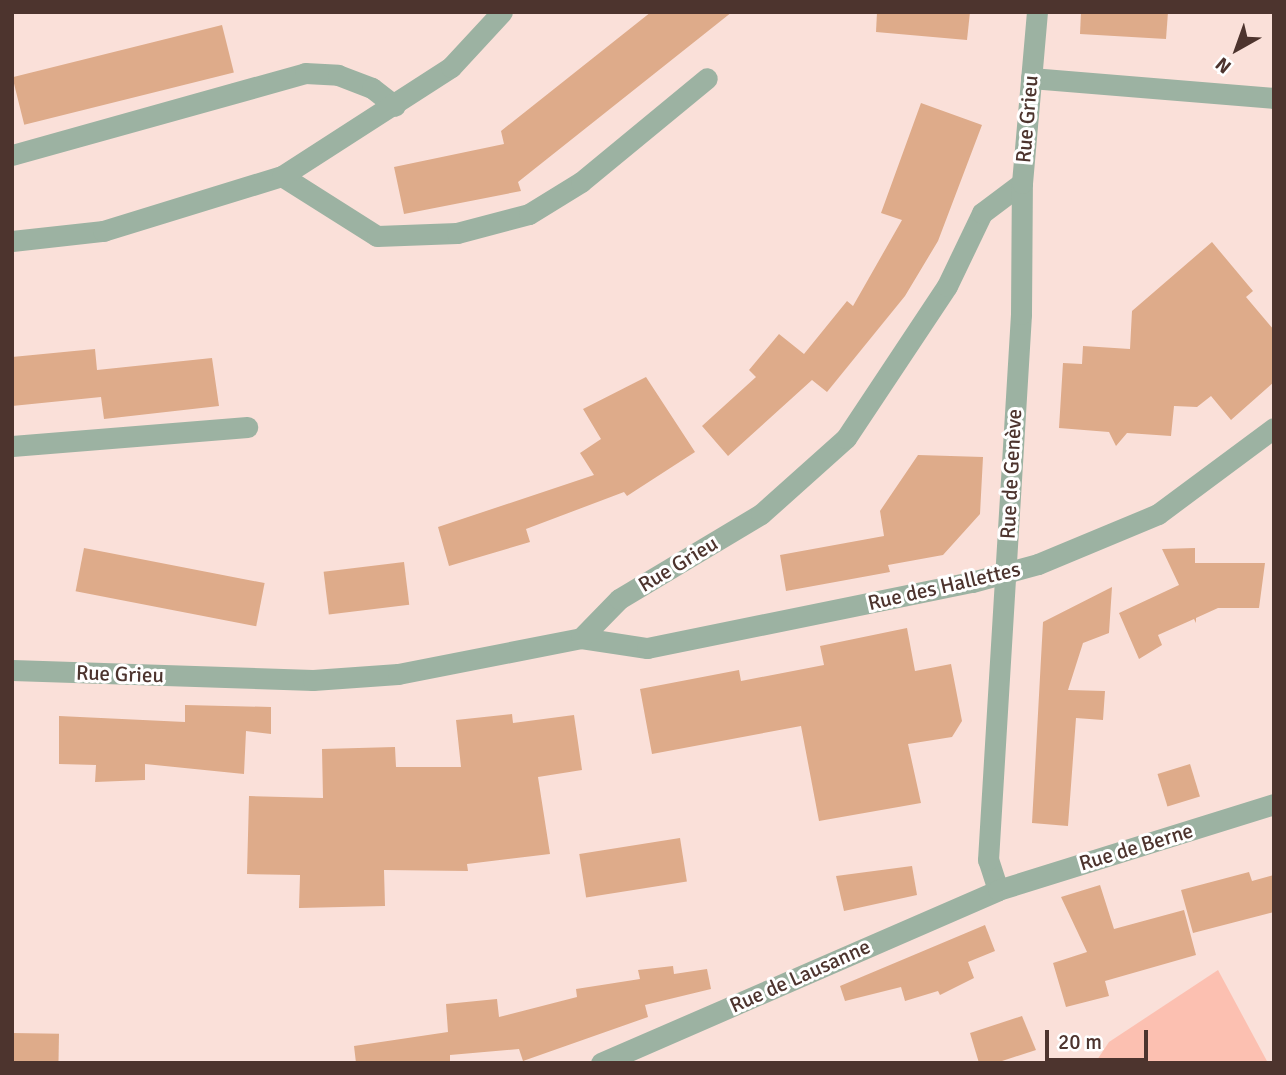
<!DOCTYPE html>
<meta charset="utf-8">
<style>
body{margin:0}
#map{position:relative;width:1286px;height:1075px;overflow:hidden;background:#fae0d9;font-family:Signika,sans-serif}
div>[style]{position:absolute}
.green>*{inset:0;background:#fcc0b1}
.building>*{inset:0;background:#deab8a;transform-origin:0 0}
.minor>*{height:21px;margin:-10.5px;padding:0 10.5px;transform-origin:10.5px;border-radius:10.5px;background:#9cb2a2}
span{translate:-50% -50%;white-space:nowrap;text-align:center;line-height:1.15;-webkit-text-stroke:6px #fff;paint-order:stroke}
.street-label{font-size:21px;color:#4d342e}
.frame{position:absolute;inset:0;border:14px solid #4d342e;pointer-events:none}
.north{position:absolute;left:1202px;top:14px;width:70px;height:70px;-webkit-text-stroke:5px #fff;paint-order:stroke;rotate:220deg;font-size:19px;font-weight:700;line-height:28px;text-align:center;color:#4d342e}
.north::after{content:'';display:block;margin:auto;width:24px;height:32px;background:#4d342e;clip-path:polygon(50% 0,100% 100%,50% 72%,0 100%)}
.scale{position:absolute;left:1045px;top:1030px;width:103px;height:32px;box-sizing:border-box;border:4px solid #4d342e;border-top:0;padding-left:9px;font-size:21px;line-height:24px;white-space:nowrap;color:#4d342e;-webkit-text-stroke:5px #fff;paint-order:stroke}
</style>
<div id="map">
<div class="green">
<div style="clip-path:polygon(1218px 970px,1268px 1063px,1095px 1063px,1109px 1042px)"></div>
</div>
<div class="building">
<div style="clip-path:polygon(651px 12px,732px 12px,518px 182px,521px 191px,404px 214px,394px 167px,504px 144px,501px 131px)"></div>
<div style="clip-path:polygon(877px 12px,970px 12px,967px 40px,876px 32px)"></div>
<div style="clip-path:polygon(1081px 12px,1168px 12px,1166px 39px,1080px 34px)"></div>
<div style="left:222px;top:25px;width:49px;height:216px;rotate:76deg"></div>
<div style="clip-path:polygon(921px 103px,982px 125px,938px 241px,905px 296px,827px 392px,812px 380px,728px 456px,702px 426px,756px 377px,749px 370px,779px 334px,804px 354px,847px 301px,853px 306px,902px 220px,881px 213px)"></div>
<div style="clip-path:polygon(1212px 242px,1253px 291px,1246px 297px,1274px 330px,1274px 382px,1231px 420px,1211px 396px,1197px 407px,1174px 406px,1171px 436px,1127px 433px,1116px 446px,1109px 432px,1059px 428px,1063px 363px,1082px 364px,1083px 346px,1130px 349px,1132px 311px)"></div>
<div style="clip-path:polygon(95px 349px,97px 370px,212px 358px,219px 406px,104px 419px,101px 397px,12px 406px,12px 357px)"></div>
<div style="clip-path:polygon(646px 377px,695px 452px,627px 496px,624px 492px,526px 529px,530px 542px,449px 566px,438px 527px,594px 475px,580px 453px,601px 439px,583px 409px)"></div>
<div style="clip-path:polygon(918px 455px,983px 457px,980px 514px,943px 555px,888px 565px,890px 572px,786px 591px,780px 555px,884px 536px,880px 511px)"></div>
<div style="left:84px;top:548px;width:184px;height:44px;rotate:11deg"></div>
<div style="clip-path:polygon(1195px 548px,1195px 563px,1265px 563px,1259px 608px,1218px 608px,1196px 618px,1196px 623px,1194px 619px,1158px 635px,1162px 645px,1139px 659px,1119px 613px,1179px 585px,1162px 549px)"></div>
<div style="left:404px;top:562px;width:43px;height:81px;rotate:83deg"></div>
<div style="clip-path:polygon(1112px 587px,1109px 633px,1083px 643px,1068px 690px,1105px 691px,1103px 720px,1076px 718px,1068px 826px,1032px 823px,1043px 622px)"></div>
<div style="clip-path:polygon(907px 628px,915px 671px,951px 664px,962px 721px,952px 737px,908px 744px,921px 803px,819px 821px,801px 726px,652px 754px,640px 689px,739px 670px,741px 681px,824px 665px,820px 646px)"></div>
<div style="clip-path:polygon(185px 705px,271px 707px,271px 734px,246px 731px,244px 774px,145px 764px,145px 780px,95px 782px,96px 765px,59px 764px,59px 716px,185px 722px)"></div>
<div style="clip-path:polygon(512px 714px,513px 723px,574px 715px,582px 770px,538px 777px,550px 854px,467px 864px,468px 871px,384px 870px,385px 906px,299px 908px,300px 875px,247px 874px,249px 796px,323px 798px,322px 749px,395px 747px,396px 767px,461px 767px,456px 720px)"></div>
<div style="left:1190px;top:764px;width:34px;height:34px;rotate:73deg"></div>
<div style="left:680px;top:838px;width:44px;height:102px;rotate:81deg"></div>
<div style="clip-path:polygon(912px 866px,917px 895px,844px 911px,836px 876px)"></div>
<div style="clip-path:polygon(1249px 872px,1252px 881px,1274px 875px,1274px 912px,1193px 933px,1181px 890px)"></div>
<div style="clip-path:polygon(1100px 885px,1114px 929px,1184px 910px,1196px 955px,1105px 981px,1109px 996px,1066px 1007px,1053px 963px,1087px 952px,1061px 897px)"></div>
<div style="clip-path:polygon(985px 925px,995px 951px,968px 962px,974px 978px,940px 995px,938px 991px,905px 1001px,901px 987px,845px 1001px,840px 986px)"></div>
<div style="clip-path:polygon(673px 966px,674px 974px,707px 969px,711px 989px,645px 1005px,648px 1017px,523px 1061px,519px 1049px,450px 1055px,450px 1063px,356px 1063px,354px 1046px,448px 1032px,446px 1004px,497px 999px,499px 1017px,577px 997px,576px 989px,640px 979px,638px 970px)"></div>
<div style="clip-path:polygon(1022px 1016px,1036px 1050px,996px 1063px,979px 1063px,970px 1033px)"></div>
<div style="left:12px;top:1033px;width:47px;height:30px;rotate:1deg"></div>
</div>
<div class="minor">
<div style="left:1031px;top:78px;width:244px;rotate:4.7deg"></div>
<div style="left:12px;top:155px;width:304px;rotate:-15.6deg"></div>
<div style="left:305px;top:73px;width:33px;rotate:3deg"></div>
<div style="left:338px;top:75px;width:36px;rotate:21deg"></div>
<div style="left:372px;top:88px;width:29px;rotate:38deg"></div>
<div style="left:282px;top:176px;width:112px;rotate:32.3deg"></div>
<div style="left:377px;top:236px;width:80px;rotate:-2.1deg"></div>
<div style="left:457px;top:233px;width:74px;rotate:-14.8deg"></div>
<div style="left:529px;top:214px;width:61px;rotate:-31.6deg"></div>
<div style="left:581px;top:182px;width:163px;rotate:-39.5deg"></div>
<div style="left:12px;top:241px;width:92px;rotate:-6.3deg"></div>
<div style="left:103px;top:231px;width:187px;rotate:-17.1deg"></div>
<div style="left:282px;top:176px;width:201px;rotate:-32.8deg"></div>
<div style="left:451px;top:67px;width:75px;rotate:-47.2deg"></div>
<div style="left:12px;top:446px;width:236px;rotate:-4.6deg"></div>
<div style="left:581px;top:638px;width:67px;rotate:8.6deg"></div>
<div style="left:647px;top:648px;width:332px;rotate:-11.5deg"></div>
<div style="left:972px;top:582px;width:68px;rotate:-15.3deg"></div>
<div style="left:1038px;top:564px;width:130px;rotate:-22.6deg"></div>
<div style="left:1158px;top:514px;width:144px;rotate:-36.6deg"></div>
<div style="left:12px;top:670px;width:301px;rotate:1.9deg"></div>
<div style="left:313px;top:680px;width:85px;rotate:-4deg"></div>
<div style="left:398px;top:674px;width:187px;rotate:-11.1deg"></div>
<div style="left:581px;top:638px;width:54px;rotate:-45.7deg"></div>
<div style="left:619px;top:599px;width:165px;rotate:-30.9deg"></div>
<div style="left:761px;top:514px;width:114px;rotate:-41.8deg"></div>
<div style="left:846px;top:438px;width:182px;rotate:-56.4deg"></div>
<div style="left:947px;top:286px;width:81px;rotate:-64.4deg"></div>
<div style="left:982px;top:213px;width:50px;rotate:-36.9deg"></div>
<div style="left:998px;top:890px;width:32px;rotate:-108deg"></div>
<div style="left:988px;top:860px;width:547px;rotate:-86.54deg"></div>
<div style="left:1021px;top:314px;width:131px;rotate:-89.6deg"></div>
<div style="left:1022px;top:183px;width:172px;rotate:-85deg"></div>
<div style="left:601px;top:1063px;width:433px;rotate:-23.5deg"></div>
<div style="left:998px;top:890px;width:289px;rotate:-17.3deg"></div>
</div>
<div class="street-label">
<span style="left:1027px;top:119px;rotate:-85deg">Rue Grieu</span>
<span style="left:1011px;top:474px;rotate:-87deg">Rue de Genève</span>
<span style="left:678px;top:564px;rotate:-31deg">Rue Grieu</span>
<span style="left:944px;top:586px;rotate:-13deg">Rue des Hallettes</span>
<span style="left:120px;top:674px;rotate:2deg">Rue Grieu</span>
<span style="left:1136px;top:847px;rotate:-17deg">Rue de Berne</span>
<span style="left:800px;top:976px;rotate:-24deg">Rue de Lausanne</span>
</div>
<div class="frame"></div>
<div class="north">N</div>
<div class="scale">20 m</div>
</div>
